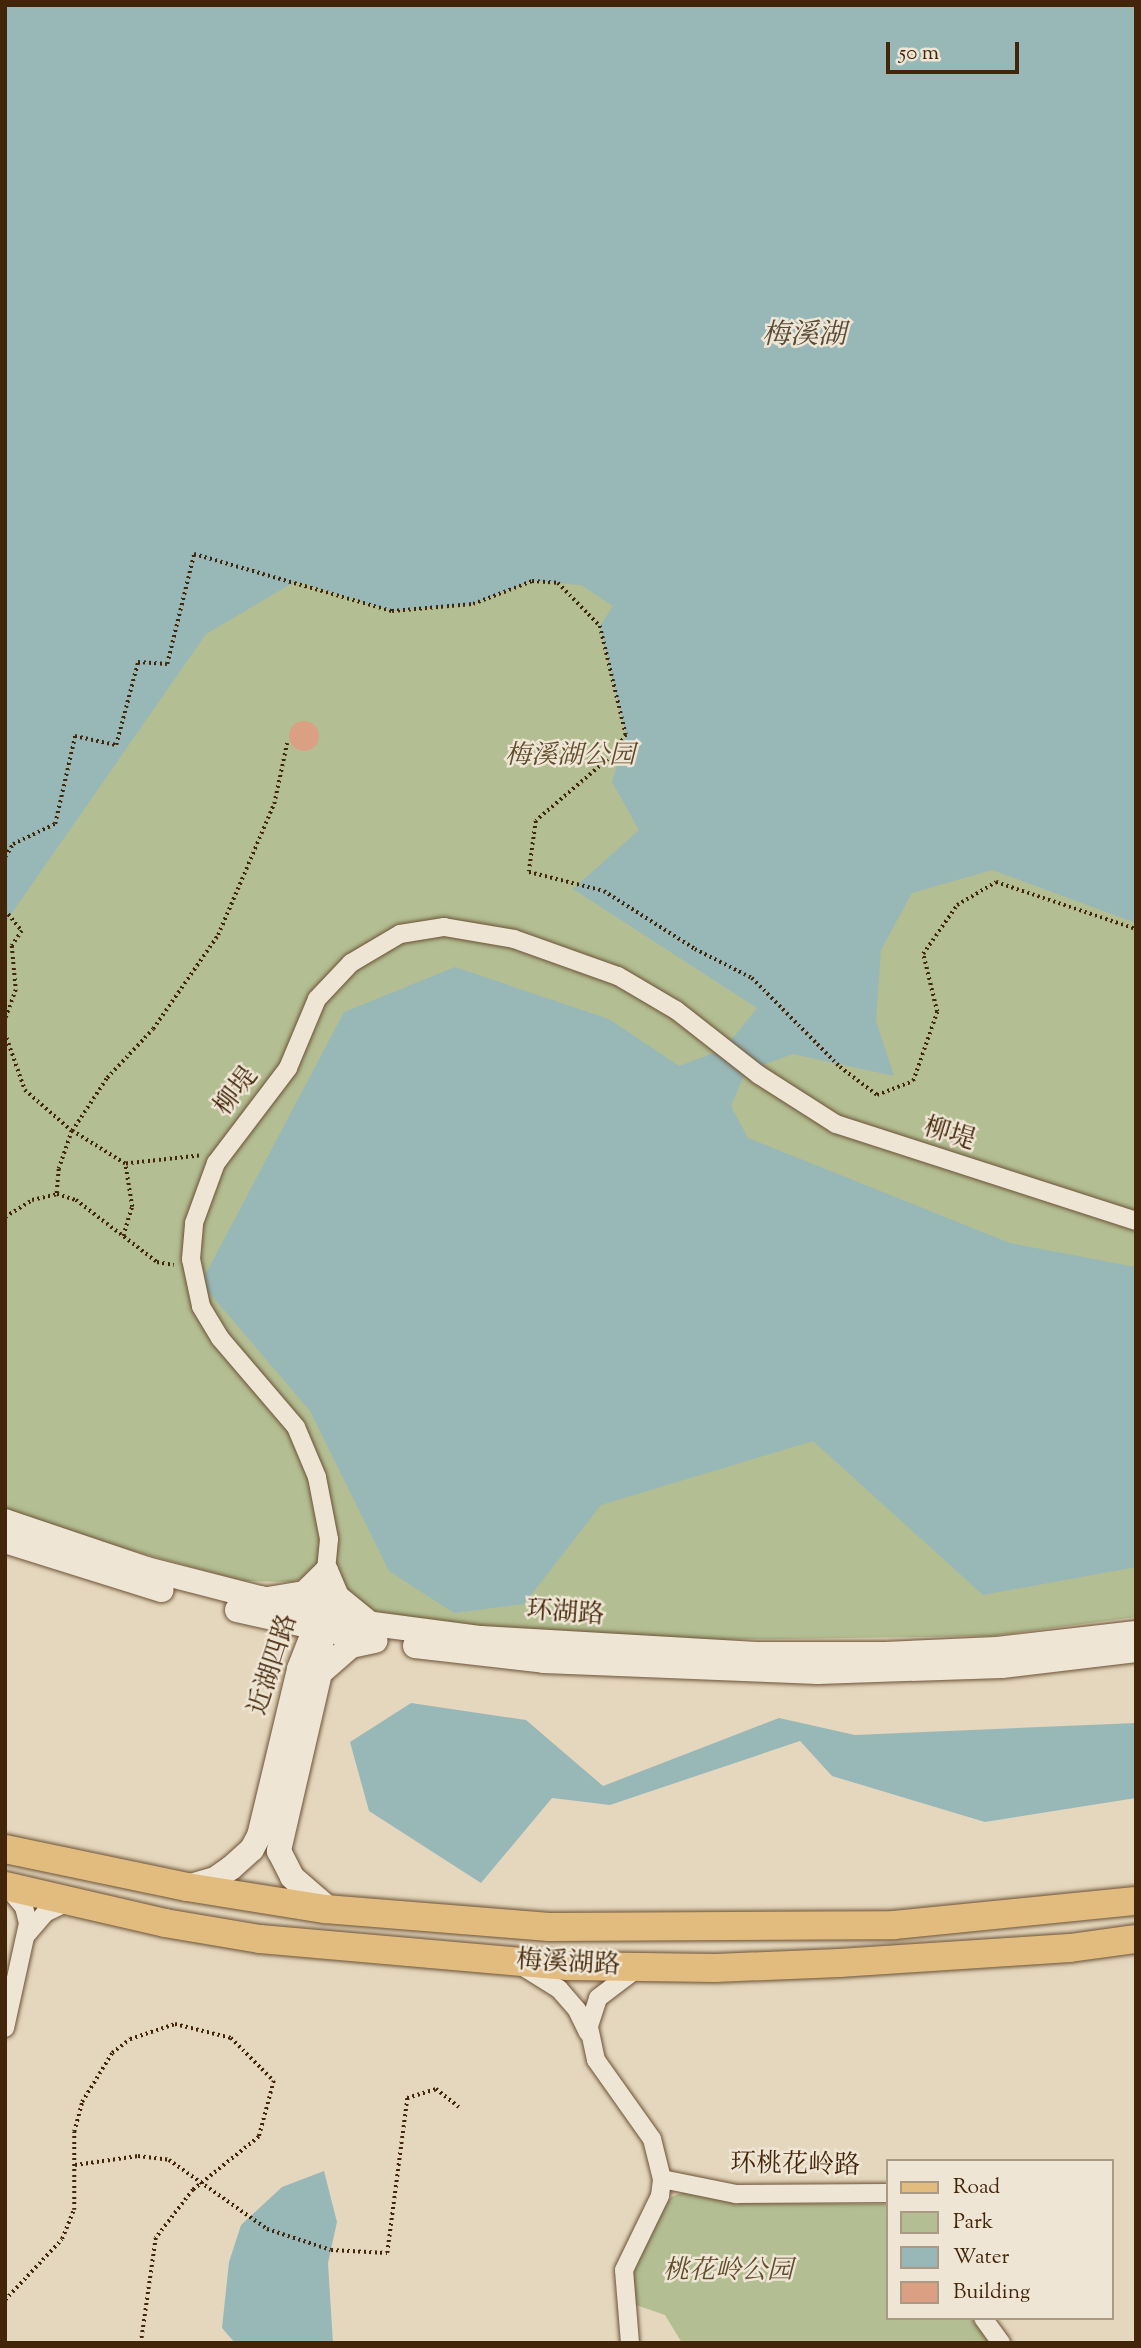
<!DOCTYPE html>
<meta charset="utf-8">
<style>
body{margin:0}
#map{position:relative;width:1141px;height:2348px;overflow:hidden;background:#e5d7bd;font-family:"Sorts Mill Goudy","Noto Serif SC",serif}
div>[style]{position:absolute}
.green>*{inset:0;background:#b3be92}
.water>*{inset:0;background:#98b8b8}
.building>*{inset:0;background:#dba083}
.round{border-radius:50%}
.path>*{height:3.5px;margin-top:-1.75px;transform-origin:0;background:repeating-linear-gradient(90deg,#432609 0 2px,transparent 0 5.5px)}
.roads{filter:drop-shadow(0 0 2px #6c5236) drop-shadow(0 0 2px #6c5236)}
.minor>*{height:18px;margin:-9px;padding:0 9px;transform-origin:9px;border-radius:9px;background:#eee5d4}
.tertiary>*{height:23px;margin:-11.5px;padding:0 11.5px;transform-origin:11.5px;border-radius:11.5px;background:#eee5d4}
.secondary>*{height:24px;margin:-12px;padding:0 12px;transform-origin:12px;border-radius:12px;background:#eee5d4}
.primary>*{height:28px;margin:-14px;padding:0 14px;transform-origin:14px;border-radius:14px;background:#e2bc7e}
span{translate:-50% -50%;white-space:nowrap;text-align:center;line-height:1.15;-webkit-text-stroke:5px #eee5d4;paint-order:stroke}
.park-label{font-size:26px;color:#5f4c2b;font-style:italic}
.street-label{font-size:26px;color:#432609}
.water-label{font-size:28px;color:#584a35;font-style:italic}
.frame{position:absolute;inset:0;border:7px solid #432609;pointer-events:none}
.legend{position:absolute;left:886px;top:2159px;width:228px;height:161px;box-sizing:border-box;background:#eee5d4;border:2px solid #aa9983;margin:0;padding:9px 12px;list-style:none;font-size:21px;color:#432609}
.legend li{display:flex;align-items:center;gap:14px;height:35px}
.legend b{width:35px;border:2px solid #aa9983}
.scale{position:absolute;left:886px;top:42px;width:133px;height:32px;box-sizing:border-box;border:4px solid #432609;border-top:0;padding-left:9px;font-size:21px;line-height:24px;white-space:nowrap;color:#432609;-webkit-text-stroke:5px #eee5d4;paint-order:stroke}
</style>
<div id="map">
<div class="green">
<div style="clip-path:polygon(5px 5px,1136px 5px,1136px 1617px,991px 1636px,698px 1640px,467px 1627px,376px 1612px,307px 1576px,293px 1582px,243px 1581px,67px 1533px,5px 1508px)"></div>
<div style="clip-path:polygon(687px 2191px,743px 2203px,887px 2204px,887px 2318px,977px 2318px,994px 2343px,682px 2343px,665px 2315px,636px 2305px,631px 2296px,636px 2261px,663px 2208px,671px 2197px)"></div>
</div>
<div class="water">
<div style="clip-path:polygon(5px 5px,1136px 5px,1136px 923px,992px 870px,912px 893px,881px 950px,876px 1021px,894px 1076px,793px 1054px,746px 1071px,731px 1106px,748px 1138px,1010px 1243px,1136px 1267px,1136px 1567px,983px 1595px,813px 1441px,601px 1505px,524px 1604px,454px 1613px,389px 1571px,310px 1411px,201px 1283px,344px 1012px,455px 967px,609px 1019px,679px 1066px,724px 1049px,757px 1008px,573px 889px,639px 830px,612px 782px,626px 735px,600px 626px,613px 606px,581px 585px,532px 581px,473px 604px,392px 611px,296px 581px,206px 634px,5px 923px)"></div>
<div style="clip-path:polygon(411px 1703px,526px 1720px,603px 1786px,779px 1718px,855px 1735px,1136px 1723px,1136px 1798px,985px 1822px,832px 1776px,800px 1741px,610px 1805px,552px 1798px,481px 1883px,369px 1811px,350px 1742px)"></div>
<div style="clip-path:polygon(324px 2171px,337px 2222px,328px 2263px,333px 2343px,235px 2343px,222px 2328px,229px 2262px,241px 2225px,282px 2187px)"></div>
</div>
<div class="building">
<div class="round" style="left:289px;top:721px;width:30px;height:30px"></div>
</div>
<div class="path">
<div style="left:5px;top:857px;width:15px;rotate:-58deg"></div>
<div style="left:13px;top:844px;width:47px;rotate:-25.5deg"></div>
<div style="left:55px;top:824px;width:90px;rotate:-77.2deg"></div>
<div style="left:75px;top:736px;width:42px;rotate:12.4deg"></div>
<div style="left:116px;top:745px;width:86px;rotate:-75.2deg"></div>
<div style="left:138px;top:662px;width:29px;rotate:4deg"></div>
<div style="left:167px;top:664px;width:113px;rotate:-76.2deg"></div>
<div style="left:194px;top:554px;width:206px;rotate:16.1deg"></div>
<div style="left:392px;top:611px;width:81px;rotate:-4.9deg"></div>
<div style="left:473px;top:604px;width:63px;rotate:-21.3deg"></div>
<div style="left:532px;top:581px;width:26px;rotate:4deg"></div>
<div style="left:558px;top:583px;width:60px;rotate:45.7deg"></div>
<div style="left:600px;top:626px;width:112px;rotate:76.6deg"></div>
<div style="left:626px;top:735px;width:25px;rotate:124deg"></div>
<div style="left:612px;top:756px;width:100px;rotate:139.5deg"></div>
<div style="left:536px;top:821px;width:51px;rotate:97.8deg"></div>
<div style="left:529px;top:872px;width:77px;rotate:14.2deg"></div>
<div style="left:604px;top:891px;width:108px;rotate:32.5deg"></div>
<div style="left:695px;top:949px;width:64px;rotate:27deg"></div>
<div style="left:752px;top:978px;width:125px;rotate:45.3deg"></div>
<div style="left:840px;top:1067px;width:46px;rotate:37.1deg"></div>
<div style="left:877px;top:1095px;width:39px;rotate:-21deg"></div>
<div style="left:913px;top:1081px;width:73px;rotate:-70.8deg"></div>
<div style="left:937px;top:1012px;width:60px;rotate:-103.6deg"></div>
<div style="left:923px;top:954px;width:60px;rotate:-55.2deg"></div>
<div style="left:957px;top:905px;width:45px;rotate:-30.5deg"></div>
<div style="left:996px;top:882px;width:148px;rotate:18.6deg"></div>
<div style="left:5px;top:910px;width:27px;rotate:51deg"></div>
<div style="left:22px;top:931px;width:18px;rotate:124deg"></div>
<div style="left:12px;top:946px;width:44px;rotate:84.8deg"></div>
<div style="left:16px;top:990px;width:32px;rotate:110deg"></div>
<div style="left:5px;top:1033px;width:60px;rotate:70.7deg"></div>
<div style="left:25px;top:1090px;width:62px;rotate:41.1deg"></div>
<div style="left:72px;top:1131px;width:40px;rotate:108.9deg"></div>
<div style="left:59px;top:1169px;width:25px;rotate:95deg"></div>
<div style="left:199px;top:1156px;width:74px;rotate:173.8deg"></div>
<div style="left:125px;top:1164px;width:62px;rotate:-148.1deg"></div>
<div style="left:72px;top:1131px;width:64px;rotate:-56.6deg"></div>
<div style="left:107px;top:1078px;width:67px;rotate:-46.8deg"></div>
<div style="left:153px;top:1029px;width:114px;rotate:-55.3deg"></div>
<div style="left:218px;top:935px;width:142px;rotate:-66.9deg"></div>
<div style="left:274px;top:804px;width:62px;rotate:-78deg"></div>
<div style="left:5px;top:1217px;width:32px;rotate:-32deg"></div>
<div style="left:32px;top:1200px;width:26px;rotate:-13deg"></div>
<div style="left:57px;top:1194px;width:20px;rotate:18deg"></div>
<div style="left:76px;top:1200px;width:102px;rotate:37.4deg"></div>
<div style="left:157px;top:1262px;width:17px;rotate:10deg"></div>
<div style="left:123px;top:1236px;width:30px;rotate:-73deg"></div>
<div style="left:132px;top:1207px;width:44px;rotate:-99.2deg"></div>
<div style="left:75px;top:2165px;width:64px;rotate:-8.1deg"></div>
<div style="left:138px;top:2156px;width:31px;rotate:7deg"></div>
<div style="left:169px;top:2160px;width:120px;rotate:35.1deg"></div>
<div style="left:267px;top:2229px;width:67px;rotate:18.2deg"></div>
<div style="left:331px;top:2250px;width:56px;rotate:3.1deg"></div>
<div style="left:387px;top:2253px;width:156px;rotate:-82.6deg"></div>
<div style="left:407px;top:2098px;width:30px;rotate:-17deg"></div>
<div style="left:436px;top:2089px;width:29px;rotate:38deg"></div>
<div style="left:5px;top:2300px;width:83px;rotate:-46.9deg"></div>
<div style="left:62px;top:2239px;width:31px;rotate:-68deg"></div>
<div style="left:74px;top:2210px;width:78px;rotate:-90deg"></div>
<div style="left:74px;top:2132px;width:31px;rotate:-75deg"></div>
<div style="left:82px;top:2102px;width:57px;rotate:-58.5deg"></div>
<div style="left:112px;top:2053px;width:23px;rotate:-38deg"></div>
<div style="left:130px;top:2039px;width:47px;rotate:-18.4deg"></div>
<div style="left:175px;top:2024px;width:58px;rotate:14deg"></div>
<div style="left:231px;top:2038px;width:61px;rotate:45deg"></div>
<div style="left:274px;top:2081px;width:58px;rotate:105deg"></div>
<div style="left:259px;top:2137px;width:85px;rotate:141.2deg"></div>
<div style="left:193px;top:2190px;width:61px;rotate:127.6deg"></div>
<div style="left:156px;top:2238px;width:106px;rotate:98.1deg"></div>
</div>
<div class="roads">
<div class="minor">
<div style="left:322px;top:1612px;width:73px;rotate:-84.5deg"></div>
<div style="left:329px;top:1539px;width:63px;rotate:-101deg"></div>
<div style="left:317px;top:1477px;width:54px;rotate:-112.8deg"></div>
<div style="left:296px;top:1427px;width:117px;rotate:-130.5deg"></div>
<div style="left:220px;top:1338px;width:37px;rotate:-121deg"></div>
<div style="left:201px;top:1306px;width:48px;rotate:-102deg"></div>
<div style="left:191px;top:1259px;width:36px;rotate:-85deg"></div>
<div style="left:194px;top:1223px;width:64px;rotate:-69.9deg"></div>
<div style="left:216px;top:1163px;width:119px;rotate:-52.8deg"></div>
<div style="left:288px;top:1068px;width:75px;rotate:-67.2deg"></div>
<div style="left:317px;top:999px;width:50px;rotate:-46.6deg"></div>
<div style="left:351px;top:963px;width:57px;rotate:-30.6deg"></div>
<div style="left:400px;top:934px;width:45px;rotate:-9deg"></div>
<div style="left:444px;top:927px;width:71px;rotate:9.7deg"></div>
<div style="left:514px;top:939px;width:110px;rotate:19.6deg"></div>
<div style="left:618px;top:976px;width:67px;rotate:30.4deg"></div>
<div style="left:676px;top:1010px;width:105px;rotate:38.1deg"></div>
<div style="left:759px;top:1075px;width:91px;rotate:32.5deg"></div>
<div style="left:836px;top:1124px;width:315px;rotate:17.9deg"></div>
<div style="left:27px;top:1934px;width:28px;rotate:-49deg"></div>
<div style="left:45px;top:1913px;width:25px;rotate:-26deg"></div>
<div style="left:522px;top:1966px;width:44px;rotate:31.9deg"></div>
<div style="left:559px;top:1989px;width:28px;rotate:49deg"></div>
<div style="left:577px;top:2010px;width:25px;rotate:64deg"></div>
<div style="left:5px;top:2028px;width:107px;rotate:-77.6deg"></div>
<div style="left:28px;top:1923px;width:16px;rotate:-104deg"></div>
<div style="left:24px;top:1907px;width:26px;rotate:-130deg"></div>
<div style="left:662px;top:2179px;width:76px;rotate:11.5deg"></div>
<div style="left:736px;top:2194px;width:151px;rotate:-0.4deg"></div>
<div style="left:983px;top:2318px;width:31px;rotate:54deg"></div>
<div style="left:630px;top:2343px;width:73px;rotate:-94.7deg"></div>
<div style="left:624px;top:2270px;width:82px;rotate:-64.1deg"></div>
<div style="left:660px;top:2196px;width:17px;rotate:-83deg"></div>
<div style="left:662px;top:2179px;width:41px;rotate:-104deg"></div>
<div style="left:652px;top:2139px;width:97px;rotate:-125.3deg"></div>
<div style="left:596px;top:2060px;width:35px;rotate:-102deg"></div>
<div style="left:589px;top:2026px;width:29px;rotate:-72deg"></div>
<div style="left:598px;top:1998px;width:51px;rotate:-37.1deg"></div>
</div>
<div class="tertiary">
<div style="left:326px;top:1570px;width:28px;rotate:67deg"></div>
<div style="left:337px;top:1596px;width:41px;rotate:39.1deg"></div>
<div style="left:267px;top:1598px;width:37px;rotate:-9deg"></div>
<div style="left:304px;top:1592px;width:31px;rotate:-45deg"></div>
</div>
<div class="secondary">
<div style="left:5px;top:1521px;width:150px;rotate:18.7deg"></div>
<div style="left:147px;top:1569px;width:117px;rotate:14.4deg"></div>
<div style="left:260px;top:1598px;width:116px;rotate:13deg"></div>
<div style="left:373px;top:1624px;width:109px;rotate:7.4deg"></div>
<div style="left:481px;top:1638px;width:280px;rotate:3.3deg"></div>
<div style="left:761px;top:1654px;width:124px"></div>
<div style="left:885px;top:1654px;width:112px;rotate:-2.6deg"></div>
<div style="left:997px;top:1649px;width:140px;rotate:-6.6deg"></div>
<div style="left:5px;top:1541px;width:164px;rotate:17.4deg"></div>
<div style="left:237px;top:1610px;width:115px;rotate:12.6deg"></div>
<div style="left:322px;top:1630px;width:43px;rotate:92.7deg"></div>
<div style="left:320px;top:1673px;width:183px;rotate:103deg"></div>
<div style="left:279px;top:1851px;width:29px;rotate:63deg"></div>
<div style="left:292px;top:1877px;width:49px;rotate:40.9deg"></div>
<div style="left:415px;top:1646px;width:130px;rotate:6.6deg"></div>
<div style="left:544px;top:1661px;width:274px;rotate:2.3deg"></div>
<div style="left:818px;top:1672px;width:184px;rotate:-1.9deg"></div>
<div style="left:1002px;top:1666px;width:135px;rotate:-6.8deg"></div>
<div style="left:320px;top:1673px;width:41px;rotate:-41.1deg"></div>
<div style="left:351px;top:1646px;width:25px;rotate:-12deg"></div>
<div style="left:187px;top:1887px;width:29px;rotate:-16deg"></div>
<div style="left:215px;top:1879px;width:19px;rotate:-35deg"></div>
<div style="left:231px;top:1868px;width:28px;rotate:-42deg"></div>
<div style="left:252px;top:1849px;width:15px;rotate:-62deg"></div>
<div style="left:259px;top:1836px;width:172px;rotate:-76.5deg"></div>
<div style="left:299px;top:1669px;width:60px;rotate:-68.6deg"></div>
</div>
<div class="primary">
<div style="left:5px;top:1849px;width:186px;rotate:11.8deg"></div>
<div style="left:187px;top:1887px;width:140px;rotate:9.1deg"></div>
<div style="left:325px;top:1909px;width:225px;rotate:4.6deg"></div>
<div style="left:549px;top:1927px;width:345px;rotate:-0.3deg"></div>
<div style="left:894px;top:1925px;width:243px;rotate:-5.7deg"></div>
<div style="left:5px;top:1886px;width:164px;rotate:13deg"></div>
<div style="left:165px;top:1923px;width:96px;rotate:9.6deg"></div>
<div style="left:260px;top:1939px;width:309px;rotate:5deg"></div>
<div style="left:568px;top:1966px;width:147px;rotate:0.8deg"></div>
<div style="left:715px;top:1968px;width:124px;rotate:-2.3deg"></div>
<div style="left:839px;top:1963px;width:231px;rotate:-3.7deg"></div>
<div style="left:1070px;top:1948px;width:67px;rotate:-7.8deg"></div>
</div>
</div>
<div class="park-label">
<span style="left:570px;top:757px">梅溪湖公园</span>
<span style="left:728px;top:2272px">桃花岭公园</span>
</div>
<div class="street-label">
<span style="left:237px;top:1092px;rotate:-53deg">柳堤</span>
<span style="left:949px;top:1135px;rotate:17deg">柳堤</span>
<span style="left:565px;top:1614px;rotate:4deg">环湖路</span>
<span style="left:274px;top:1665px;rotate:-72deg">近湖四路</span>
<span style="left:568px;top:1964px;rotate:3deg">梅溪湖路</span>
<span style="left:795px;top:2166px;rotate:1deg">环桃花岭路</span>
</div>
<div class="water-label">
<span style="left:804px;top:336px">梅溪湖</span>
</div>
<div class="frame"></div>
<ul class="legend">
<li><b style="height:9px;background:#e2bc7e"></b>Road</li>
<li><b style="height:19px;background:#b3be92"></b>Park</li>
<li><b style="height:19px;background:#98b8b8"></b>Water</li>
<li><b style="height:19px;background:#dba083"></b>Building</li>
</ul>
<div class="scale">50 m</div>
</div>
